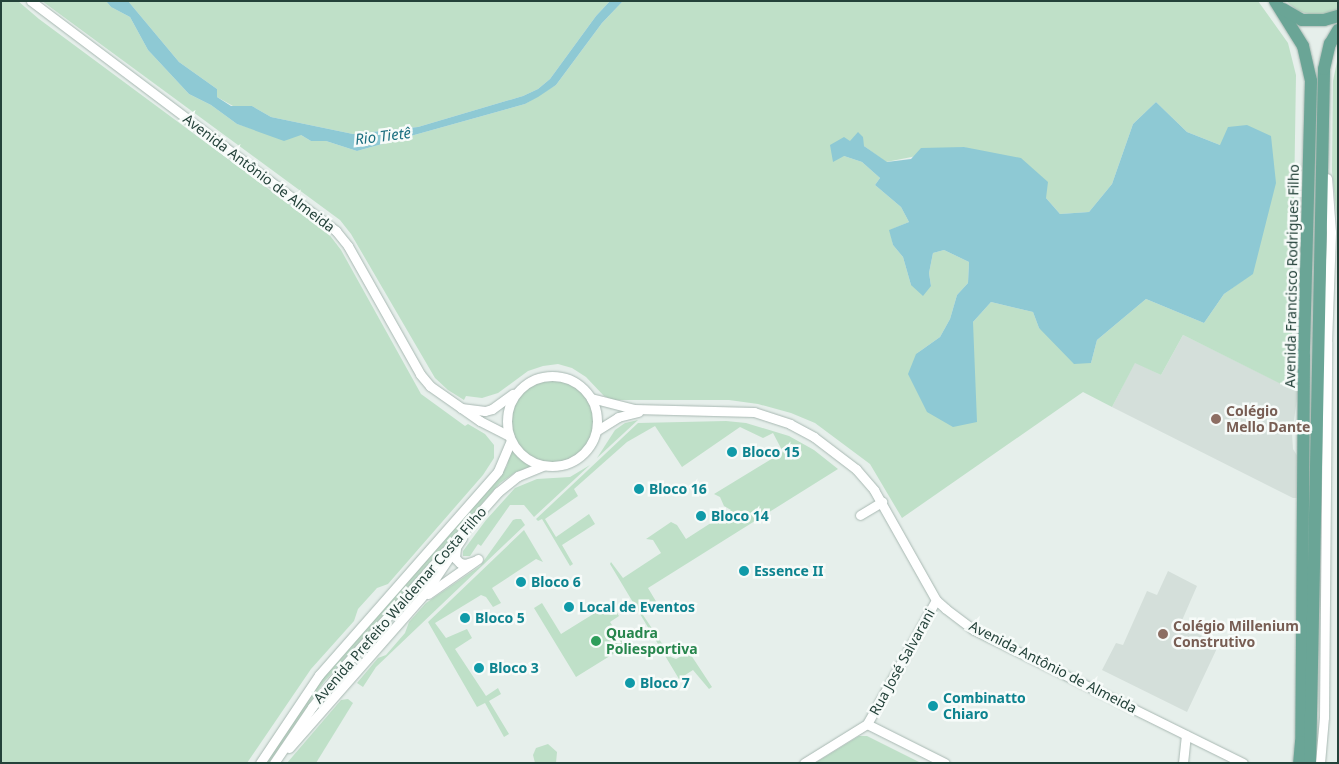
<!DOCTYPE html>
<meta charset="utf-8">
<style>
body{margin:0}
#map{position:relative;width:1339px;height:764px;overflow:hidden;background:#e6efeb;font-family:"Noto Sans",sans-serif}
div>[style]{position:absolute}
.built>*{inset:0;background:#d4dfda}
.green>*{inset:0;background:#bfe0c8}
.round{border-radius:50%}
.water>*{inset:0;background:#8ec9d4}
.roads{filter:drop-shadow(0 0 1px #a8b8b2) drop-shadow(0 0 1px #a8b8b2)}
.minor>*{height:9px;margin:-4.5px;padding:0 4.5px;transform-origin:4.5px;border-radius:4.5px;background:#fff}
.minor>.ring{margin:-4.5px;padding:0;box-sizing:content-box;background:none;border:9px solid #fff;border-radius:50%}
.primary>*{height:12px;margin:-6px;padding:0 6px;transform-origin:6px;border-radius:6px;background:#6aa596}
.dots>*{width:14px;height:14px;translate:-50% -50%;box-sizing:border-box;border:2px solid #f7fbf9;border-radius:50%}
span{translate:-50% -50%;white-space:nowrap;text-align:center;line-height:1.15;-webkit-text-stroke:5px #f7fbf9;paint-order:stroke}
.street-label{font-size:14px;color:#24423a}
.education-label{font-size:14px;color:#785e54;font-weight:700}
.left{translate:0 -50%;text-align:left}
.culture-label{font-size:14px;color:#0d838f;font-weight:700}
.leisure-label{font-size:14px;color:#27864d;font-weight:700}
.water-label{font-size:15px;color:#1c6f80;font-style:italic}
.frame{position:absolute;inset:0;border:2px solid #24423a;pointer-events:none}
</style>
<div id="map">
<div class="built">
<div style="clip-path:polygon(1183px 335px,1298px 392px,1292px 434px,1293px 449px,1298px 457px,1298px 498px,1293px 498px,1112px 407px,1135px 362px,1161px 375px)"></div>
<div style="clip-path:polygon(1168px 571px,1197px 586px,1180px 625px,1219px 644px,1187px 712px,1102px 670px,1116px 643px,1123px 645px,1147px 591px,1157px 595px)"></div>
</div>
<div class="green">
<div style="clip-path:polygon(1px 1px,18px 1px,39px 19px,328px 233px,341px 250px,421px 394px,465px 426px,468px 424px,485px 434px,494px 445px,494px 458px,483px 475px,388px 584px,377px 588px,358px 609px,354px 621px,311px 669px,247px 763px,1px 763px)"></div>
<div style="clip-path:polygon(evenodd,42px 1px,106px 1px,111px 7px,130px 17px,148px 50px,189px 94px,211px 105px,237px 124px,259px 131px,301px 135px,311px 141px,326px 141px,357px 151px,525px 104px,556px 85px,602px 23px,623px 1px,1258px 1px,1288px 43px,1296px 75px,1291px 389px,1183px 335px,1161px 375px,1135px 363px,1112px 407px,1083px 392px,902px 518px,870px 464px,815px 423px,791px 413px,758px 404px,729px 400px,613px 400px,604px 396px,586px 377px,572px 368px,558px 364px,543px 366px,528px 371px,498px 393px,482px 398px,466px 396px,464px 400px,448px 390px,435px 378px,351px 234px,340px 220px,42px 1px,1156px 102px,1187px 132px,1220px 145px,1253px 273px,1224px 294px,1204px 323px,1146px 299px,1097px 340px,1091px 363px,1039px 328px,1033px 312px,991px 302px,973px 322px,916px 354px,940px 337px,950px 319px,957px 295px,968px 283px,969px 262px,944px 250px,933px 253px,929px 273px,931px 286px,911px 285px,903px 257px,893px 245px,890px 230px,909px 222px,901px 207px,875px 185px,880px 178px,862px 162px,844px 156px,864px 146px,886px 162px,963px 147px,984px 153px,1046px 198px,1060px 214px,1089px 212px,1112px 184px,1133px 124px,1156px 102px)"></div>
<div style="clip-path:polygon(128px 1px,610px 1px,596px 16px,550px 79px,538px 89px,523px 96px,418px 127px,353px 134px,271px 117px,252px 106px,233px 106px,217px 97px,217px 89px,179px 62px)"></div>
<div style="clip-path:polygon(1286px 1px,1338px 1px,1338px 9px,1325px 14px,1312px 15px,1298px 11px)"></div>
<div style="clip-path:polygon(1338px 57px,1338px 228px,1332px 171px,1333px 81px)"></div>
<div class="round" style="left:510px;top:380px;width:84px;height:84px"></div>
<div style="clip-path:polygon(638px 420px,597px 458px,615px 430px,625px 423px)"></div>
<div style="clip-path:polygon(726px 421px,746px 423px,789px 436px,814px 450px,838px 469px,648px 588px,657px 603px,641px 612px,671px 657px,676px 659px,689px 652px,712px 687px,709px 689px,693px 670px,679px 679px,610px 564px,611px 562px,623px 578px,661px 553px,653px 540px,646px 539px,671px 522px,677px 525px,686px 539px,731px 510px,724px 506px,720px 497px,714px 494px,783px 452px,773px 433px,763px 438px,740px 427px,682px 467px,655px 426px,627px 442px,574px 489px,578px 496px,545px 519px,556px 537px,589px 514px,595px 524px,562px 545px,573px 564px,570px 566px,542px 519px,538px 521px,536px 519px,638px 423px)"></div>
<div style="clip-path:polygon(510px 449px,531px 467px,516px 472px,500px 483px,324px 682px,269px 763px,265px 763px,321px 678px,501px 475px,507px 466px)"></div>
<div style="clip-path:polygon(590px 465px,534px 517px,524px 505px,510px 505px,481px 546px,478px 544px,470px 556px,463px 556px,463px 551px,486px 520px,515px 488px,537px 479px,570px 477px)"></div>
<div style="clip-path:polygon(516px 519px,521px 519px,525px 525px,376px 667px,363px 687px,357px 683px,378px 658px,386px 655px,405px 633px,409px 622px,426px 603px,480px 566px,513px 520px)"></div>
<div style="clip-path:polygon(524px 530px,543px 562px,536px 559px,492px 588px,501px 603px,493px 607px,486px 597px,481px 595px,435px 623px,446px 638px,467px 629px,472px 638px,455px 649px,486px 696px,498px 688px,501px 694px,489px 701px,509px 734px,504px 737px,485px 703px,477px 707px,428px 622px)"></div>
<div style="clip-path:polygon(542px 603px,561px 634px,611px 603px,619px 616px,610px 622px,626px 646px,576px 677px,534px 608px)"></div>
<div style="clip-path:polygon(348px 699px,353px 703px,316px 763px,287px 763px,341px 700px)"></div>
<div style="clip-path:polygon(859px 736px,867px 736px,921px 763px,815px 763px)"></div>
<div style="clip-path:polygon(548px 744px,557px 752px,556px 763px,535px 763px,533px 755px,536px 748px)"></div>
</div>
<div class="water">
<div style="clip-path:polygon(106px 1px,128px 1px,179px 62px,217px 89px,217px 97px,231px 106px,252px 106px,271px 117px,353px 134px,418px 127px,523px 96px,538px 89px,550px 79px,596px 16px,610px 1px,623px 1px,602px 23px,556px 85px,538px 97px,525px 104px,357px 151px,326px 141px,311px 141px,301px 135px,284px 141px,237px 124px,211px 105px,189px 94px,148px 50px,130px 17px,111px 7px)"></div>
<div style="clip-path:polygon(1156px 102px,1187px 132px,1220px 145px,1228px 127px,1247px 125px,1271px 136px,1276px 183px,1253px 274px,1224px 294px,1204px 323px,1146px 299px,1097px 340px,1091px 363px,1074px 364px,1039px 328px,1033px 312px,991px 302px,973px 322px,977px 422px,953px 427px,927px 412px,908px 374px,916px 354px,940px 337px,950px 319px,957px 295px,968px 283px,969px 262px,944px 250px,933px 253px,929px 273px,931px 286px,923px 296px,911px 285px,903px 257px,893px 245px,889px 230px,909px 222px,901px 207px,875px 185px,880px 178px,862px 162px,844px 156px,833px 162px,830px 145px,844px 137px,850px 141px,858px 132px,863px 137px,864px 146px,887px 162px,911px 159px,921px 148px,964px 147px,1021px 158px,1048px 182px,1046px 198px,1060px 214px,1089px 212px,1112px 184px,1133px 124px)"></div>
</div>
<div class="roads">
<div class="minor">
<div style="left:31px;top:1px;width:382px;rotate:37deg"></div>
<div style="left:336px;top:231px;width:19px;rotate:51deg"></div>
<div style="left:348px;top:246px;width:147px;rotate:60.6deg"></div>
<div style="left:420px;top:374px;width:16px;rotate:50deg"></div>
<div style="left:430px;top:386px;width:61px;rotate:35deg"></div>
<div style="left:480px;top:421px;width:33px;rotate:27deg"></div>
<div class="ring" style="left:507px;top:376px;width:81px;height:81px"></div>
<div style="left:591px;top:398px;width:44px;rotate:14.3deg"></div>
<div style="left:634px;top:409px;width:120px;rotate:1.4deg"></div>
<div style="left:754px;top:412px;width:38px;rotate:18deg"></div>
<div style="left:790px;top:424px;width:27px;rotate:28deg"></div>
<div style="left:814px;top:437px;width:53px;rotate:37.3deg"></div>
<div style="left:856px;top:469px;width:28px;rotate:49deg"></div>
<div style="left:874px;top:490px;width:126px;rotate:60.6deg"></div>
<div style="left:936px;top:600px;width:13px;rotate:42deg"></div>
<div style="left:946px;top:609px;width:35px;rotate:37deg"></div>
<div style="left:974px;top:630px;width:300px;rotate:26.3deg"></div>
<div style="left:461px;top:408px;width:24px;rotate:7deg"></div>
<div style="left:485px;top:411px;width:7px;rotate:-16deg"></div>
<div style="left:492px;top:409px;width:26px;rotate:-36deg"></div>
<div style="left:596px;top:431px;width:26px;rotate:-32deg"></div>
<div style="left:618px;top:417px;width:21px;rotate:-14deg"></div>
<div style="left:860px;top:515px;width:26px;rotate:-31deg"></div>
<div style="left:456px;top:548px;width:10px;rotate:96deg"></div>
<div style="left:455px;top:558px;width:7px;rotate:45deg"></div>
<div style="left:460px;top:563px;width:5px;rotate:11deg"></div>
<div style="left:465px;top:564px;width:9px;rotate:-18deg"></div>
<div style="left:428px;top:594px;width:61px;rotate:-35deg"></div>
<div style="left:867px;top:724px;width:142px;rotate:-60.9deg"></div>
<div style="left:289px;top:748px;width:208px;rotate:-48.7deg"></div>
<div style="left:426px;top:592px;width:65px;rotate:-56.3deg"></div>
<div style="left:260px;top:763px;width:106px;rotate:-56.2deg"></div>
<div style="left:319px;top:675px;width:271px;rotate:-48.7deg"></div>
<div style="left:498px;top:471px;width:33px;rotate:-67deg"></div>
<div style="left:274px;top:763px;width:68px;rotate:-55.8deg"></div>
<div style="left:312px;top:707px;width:53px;rotate:-51.8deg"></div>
<div style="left:345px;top:665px;width:231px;rotate:-48.5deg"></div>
<div style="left:498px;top:492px;width:26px;rotate:-39deg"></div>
<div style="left:518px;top:476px;width:27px;rotate:-22deg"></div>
<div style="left:804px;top:763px;width:74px;rotate:-31.8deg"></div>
<div style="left:867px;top:724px;width:87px;rotate:26.6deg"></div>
<div style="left:1183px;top:763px;width:28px;rotate:-84deg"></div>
<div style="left:1320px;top:763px;width:46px;rotate:-85deg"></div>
<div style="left:1324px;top:717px;width:375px;rotate:-89.5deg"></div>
<div style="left:1327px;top:342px;width:110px;rotate:-87.9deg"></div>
<div style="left:1331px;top:232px;width:54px;rotate:-94.2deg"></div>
</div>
<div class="primary">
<div style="left:1275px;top:1px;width:53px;rotate:58.1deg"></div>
<div style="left:1303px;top:46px;width:36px;rotate:77deg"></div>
<div style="left:1311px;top:81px;width:275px;rotate:91.5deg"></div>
<div style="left:1304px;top:356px;width:386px;rotate:90.4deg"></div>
<div style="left:1301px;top:742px;width:21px;rotate:95deg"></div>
<div style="left:1283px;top:9px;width:22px;rotate:30deg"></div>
<div style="left:1302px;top:20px;width:22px"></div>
<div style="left:1324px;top:20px;width:15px;rotate:-16deg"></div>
<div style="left:1310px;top:763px;width:694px;rotate:-88.84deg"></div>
<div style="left:1324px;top:69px;width:26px;rotate:-77deg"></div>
<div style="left:1330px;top:44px;width:16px;rotate:-60deg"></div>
</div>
</div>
<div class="dots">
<div style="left:1216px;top:419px;background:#8d6e63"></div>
<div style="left:732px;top:452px;background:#0f9aa8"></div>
<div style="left:639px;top:489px;background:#0f9aa8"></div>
<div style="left:701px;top:516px;background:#0f9aa8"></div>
<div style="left:744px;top:571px;background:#0f9aa8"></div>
<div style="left:521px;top:582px;background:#0f9aa8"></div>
<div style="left:569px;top:607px;background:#0f9aa8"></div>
<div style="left:465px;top:618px;background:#0f9aa8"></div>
<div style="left:1163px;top:634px;background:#8d6e63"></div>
<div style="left:596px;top:641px;background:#2e9e5b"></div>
<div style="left:479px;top:668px;background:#0f9aa8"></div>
<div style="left:630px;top:683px;background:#0f9aa8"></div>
<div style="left:933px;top:706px;background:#0f9aa8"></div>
</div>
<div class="street-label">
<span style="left:259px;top:173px;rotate:37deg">Avenida Antônio de Almeida</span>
<span style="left:1292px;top:276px;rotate:-89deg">Avenida Francisco Rodrigues Filho</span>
<span style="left:400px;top:605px;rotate:-49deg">Avenida Prefeito Waldemar Costa Filho</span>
<span style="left:902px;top:662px;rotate:-61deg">Rua José Salvarani</span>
<span style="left:1053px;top:667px;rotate:27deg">Avenida Antônio de Almeida</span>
</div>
<div class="education-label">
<span class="left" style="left:1226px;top:419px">Colégio<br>Mello Dante</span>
<span class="left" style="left:1173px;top:634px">Colégio Millenium<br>Construtivo</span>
</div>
<div class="culture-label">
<span class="left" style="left:742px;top:452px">Bloco 15</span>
<span class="left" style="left:649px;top:489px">Bloco 16</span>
<span class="left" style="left:711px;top:516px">Bloco 14</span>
<span class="left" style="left:754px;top:571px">Essence II</span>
<span class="left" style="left:531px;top:582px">Bloco 6</span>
<span class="left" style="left:579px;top:607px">Local de Eventos</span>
<span class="left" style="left:475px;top:618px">Bloco 5</span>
<span class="left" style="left:489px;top:668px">Bloco 3</span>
<span class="left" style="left:640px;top:683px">Bloco 7</span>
<span class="left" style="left:943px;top:706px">Combinatto<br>Chiaro</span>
</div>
<div class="leisure-label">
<span class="left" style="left:606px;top:641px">Quadra<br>Poliesportiva</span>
</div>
<div class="water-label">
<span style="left:383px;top:136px;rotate:-7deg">Rio Tietê</span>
</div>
<div class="frame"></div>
</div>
